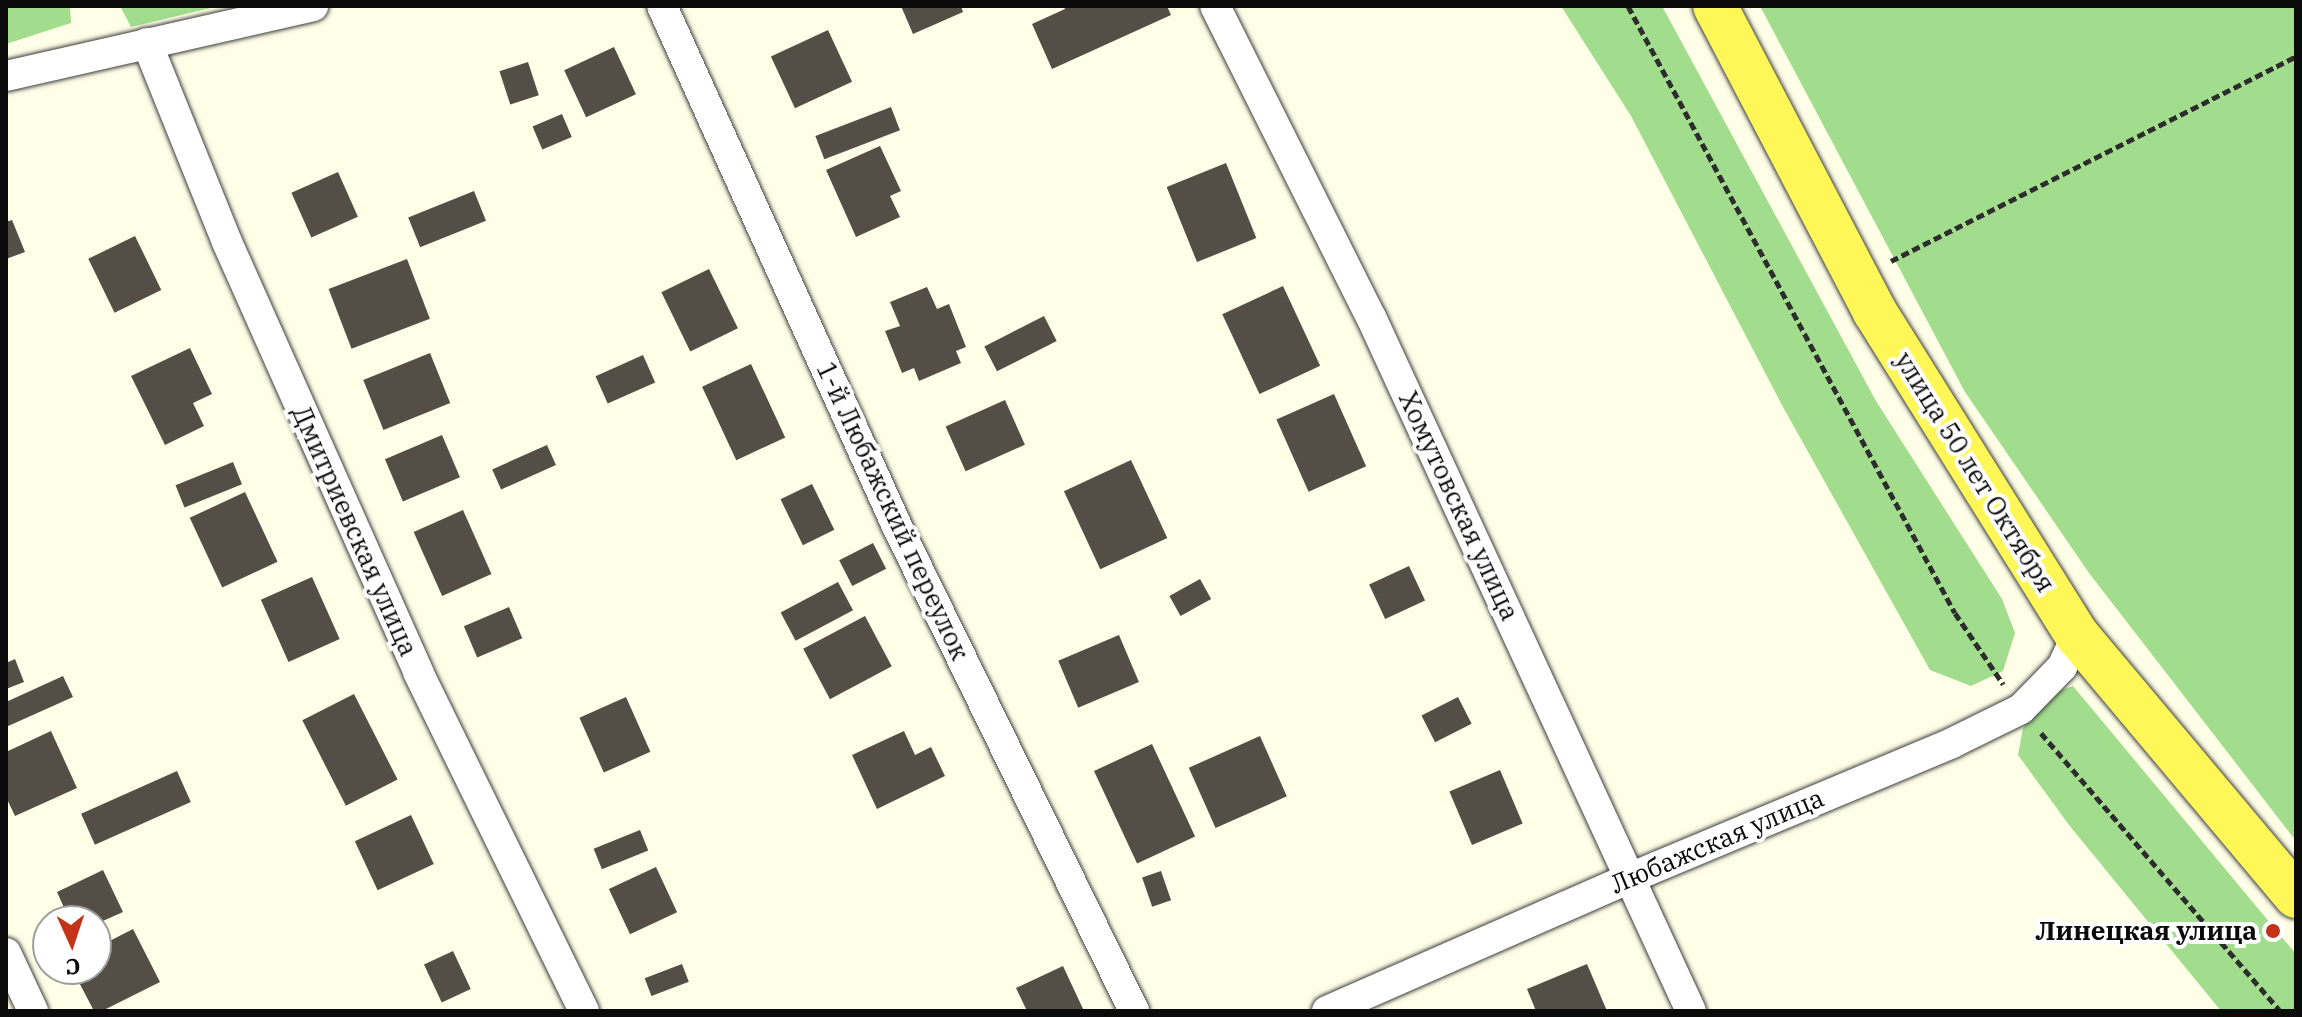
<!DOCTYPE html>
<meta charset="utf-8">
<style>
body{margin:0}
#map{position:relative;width:2302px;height:1017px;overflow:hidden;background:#ffffe8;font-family:"IBM Plex Serif",serif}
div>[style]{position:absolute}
.forest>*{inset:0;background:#a2dd8e}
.building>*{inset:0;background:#544e46;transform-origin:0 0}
.path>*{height:5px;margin-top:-2.5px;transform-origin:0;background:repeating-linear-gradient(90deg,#2d2d2d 0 8px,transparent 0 12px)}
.roads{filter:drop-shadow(0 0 2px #3e3e3e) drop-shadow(0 0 2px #3e3e3e)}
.minor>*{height:30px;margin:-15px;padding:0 15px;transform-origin:15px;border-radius:15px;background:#fff}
.primary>*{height:44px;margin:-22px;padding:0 22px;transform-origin:22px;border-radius:22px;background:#fff758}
.dots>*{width:22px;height:22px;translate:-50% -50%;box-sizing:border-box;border:4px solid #fff;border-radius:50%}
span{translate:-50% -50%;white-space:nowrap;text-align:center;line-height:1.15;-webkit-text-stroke:8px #fff;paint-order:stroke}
.street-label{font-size:26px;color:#0b0b0b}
.poi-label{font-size:26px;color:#0b0b0b;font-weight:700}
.right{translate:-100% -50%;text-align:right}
.frame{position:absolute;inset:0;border:8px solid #0b0b0b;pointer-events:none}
.north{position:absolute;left:32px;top:905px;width:80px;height:80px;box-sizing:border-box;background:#fff;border:2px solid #9d9d9d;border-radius:50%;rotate:177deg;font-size:22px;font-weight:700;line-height:32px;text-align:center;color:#0b0b0b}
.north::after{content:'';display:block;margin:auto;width:28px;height:36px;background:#c4321a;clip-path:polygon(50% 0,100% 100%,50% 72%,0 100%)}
</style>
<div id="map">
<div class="forest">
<div style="clip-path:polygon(6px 6px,70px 6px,71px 23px,6px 44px)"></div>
<div style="clip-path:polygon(120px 6px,219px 6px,131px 27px)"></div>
<div style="clip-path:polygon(1561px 6px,1662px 6px,1876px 401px,2002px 599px,2015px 633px,2003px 671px,1971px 686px,1930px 670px,1783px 407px,1631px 116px)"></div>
<div style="clip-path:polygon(1760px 6px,2296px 6px,2296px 841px,2089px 573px,1965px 392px)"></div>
<div style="clip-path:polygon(2073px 686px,2296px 954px,2296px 1011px,2221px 1011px,2069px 825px,2018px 755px,2023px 728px,2050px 694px)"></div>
</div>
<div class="building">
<div style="clip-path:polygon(901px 6px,961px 6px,963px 12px,913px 34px)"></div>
<div style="clip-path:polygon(1064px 6px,1167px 6px,1171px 15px,1052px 69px,1032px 24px,1065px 9px)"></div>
<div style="left:828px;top:30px;width:57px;height:63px;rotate:65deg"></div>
<div style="left:614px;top:47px;width:52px;height:55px;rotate:65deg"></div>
<div style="left:528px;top:62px;width:35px;height:30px;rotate:72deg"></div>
<div style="left:891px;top:107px;width:25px;height:81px;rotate:69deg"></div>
<div style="left:562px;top:114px;width:25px;height:32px;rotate:67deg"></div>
<div style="clip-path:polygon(880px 146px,901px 191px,890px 196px,900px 217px,856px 237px,826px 170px)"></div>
<div style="left:1226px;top:163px;width:81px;height:64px;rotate:68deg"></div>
<div style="left:338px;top:172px;width:49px;height:51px;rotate:66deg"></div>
<div style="left:474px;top:191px;width:32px;height:71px;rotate:68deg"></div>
<div style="clip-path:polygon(12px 220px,25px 252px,6px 259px,6px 222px)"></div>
<div style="left:135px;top:236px;width:60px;height:52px;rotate:64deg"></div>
<div style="left:407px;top:259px;width:64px;height:84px;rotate:69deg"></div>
<div style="left:709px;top:269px;width:66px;height:53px;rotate:64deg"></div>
<div style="left:1283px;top:286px;width:88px;height:67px;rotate:65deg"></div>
<div style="clip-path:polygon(927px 287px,937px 309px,949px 304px,966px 347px,956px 351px,961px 363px,919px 381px,914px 368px,902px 373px,885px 331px,900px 326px,890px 302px)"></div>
<div style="left:1044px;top:316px;width:28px;height:67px;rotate:63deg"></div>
<div style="clip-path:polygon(190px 348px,212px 394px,193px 403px,204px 426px,165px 445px,131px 376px)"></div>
<div style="left:430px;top:353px;width:54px;height:72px;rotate:68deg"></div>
<div style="left:643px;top:355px;width:30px;height:52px;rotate:66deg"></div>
<div style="left:751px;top:364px;width:81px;height:54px;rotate:65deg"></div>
<div style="left:1334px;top:394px;width:79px;height:63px;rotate:66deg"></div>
<div style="left:1005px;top:400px;width:49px;height:65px;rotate:66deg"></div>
<div style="left:442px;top:435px;width:46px;height:62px;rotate:67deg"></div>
<div style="left:547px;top:445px;width:22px;height:60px;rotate:66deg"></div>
<div style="left:1131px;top:460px;width:86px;height:74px;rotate:65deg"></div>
<div style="left:233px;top:462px;width:24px;height:62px;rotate:68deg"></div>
<div style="left:812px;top:484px;width:51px;height:35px;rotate:64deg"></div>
<div style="left:245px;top:492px;width:77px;height:61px;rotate:65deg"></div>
<div style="left:463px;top:510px;width:70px;height:54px;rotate:66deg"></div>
<div style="left:873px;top:543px;width:29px;height:38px;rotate:63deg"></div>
<div style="left:1409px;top:566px;width:38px;height:44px;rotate:65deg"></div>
<div style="left:312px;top:577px;width:68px;height:56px;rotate:66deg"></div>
<div style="left:1200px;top:579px;width:23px;height:35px;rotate:61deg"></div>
<div style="left:838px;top:582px;width:32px;height:65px;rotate:62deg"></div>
<div style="left:509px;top:607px;width:34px;height:49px;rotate:67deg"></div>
<div style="left:865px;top:616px;width:57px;height:70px;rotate:62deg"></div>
<div style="left:1119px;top:635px;width:51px;height:66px;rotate:67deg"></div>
<div style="clip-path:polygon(15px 659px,24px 682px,6px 689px,6px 663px)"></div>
<div style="clip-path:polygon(63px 676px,73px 697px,6px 727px,6px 702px)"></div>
<div style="left:354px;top:694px;width:96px;height:58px;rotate:63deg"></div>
<div style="left:626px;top:697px;width:60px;height:51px;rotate:66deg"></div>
<div style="left:1458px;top:697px;width:30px;height:41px;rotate:63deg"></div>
<div style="clip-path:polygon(51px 731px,77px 788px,15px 816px,6px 797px,6px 752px)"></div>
<div style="clip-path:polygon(904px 731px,915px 755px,931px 747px,945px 776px,877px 809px,852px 755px)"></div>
<div style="left:1260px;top:736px;width:66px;height:78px;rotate:66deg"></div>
<div style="left:1152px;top:744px;width:102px;height:64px;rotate:65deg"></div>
<div style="left:1500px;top:770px;width:58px;height:55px;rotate:67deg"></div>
<div style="left:177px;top:771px;width:34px;height:105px;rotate:66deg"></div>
<div style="left:411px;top:815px;width:54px;height:62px;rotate:65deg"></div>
<div style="left:640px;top:830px;width:22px;height:50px;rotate:68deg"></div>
<div style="left:656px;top:867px;width:50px;height:52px;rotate:65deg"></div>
<div style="clip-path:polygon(103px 870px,123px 912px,96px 924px,96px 921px,70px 921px,57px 892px)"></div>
<div style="left:1161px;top:871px;width:31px;height:20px;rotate:71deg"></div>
<div style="clip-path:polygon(133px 929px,160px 982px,102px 1011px,94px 1011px,72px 969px,96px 969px,96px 948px)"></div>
<div style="left:453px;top:951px;width:42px;height:32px;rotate:65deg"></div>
<div style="left:682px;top:964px;width:19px;height:40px;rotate:69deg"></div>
<div style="clip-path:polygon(1587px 964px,1607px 1011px,1536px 1011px,1527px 989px)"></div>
<div style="clip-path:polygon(1063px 966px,1084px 1011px,1027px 1011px,1016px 988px)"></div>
</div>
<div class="path">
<div style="left:1628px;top:6px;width:689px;rotate:61.69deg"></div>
<div style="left:1955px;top:613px;width:86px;rotate:55.9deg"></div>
<div style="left:1891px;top:261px;width:454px;rotate:-26.8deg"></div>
<div style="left:2041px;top:733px;width:367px;rotate:49.3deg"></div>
</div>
<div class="roads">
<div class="minor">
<div style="left:662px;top:6px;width:568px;rotate:65.69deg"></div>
<div style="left:896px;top:524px;width:542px;rotate:63.95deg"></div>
<div style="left:1215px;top:6px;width:348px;rotate:63.4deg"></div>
<div style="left:1371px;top:317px;width:764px;rotate:65.25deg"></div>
<div style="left:147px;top:43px;width:214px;rotate:68.1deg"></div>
<div style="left:227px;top:242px;width:471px;rotate:66deg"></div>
<div style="left:418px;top:672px;width:377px;rotate:63.9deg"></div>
<div style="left:6px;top:76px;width:315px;rotate:-12.8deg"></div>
<div style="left:6px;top:953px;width:64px;rotate:65deg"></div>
<div style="left:1327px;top:1011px;width:333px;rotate:-23.7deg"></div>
<div style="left:1632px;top:877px;width:347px;rotate:-22.7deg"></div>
<div style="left:1952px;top:743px;width:77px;rotate:-26.2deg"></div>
<div style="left:2021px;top:709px;width:59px;rotate:-45.7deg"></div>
<div style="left:2062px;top:667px;width:35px;rotate:-65deg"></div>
</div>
<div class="primary">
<div style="left:1715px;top:6px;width:345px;rotate:62.4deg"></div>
<div style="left:1875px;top:312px;width:381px;rotate:58deg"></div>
<div style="left:2077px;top:635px;width:341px;rotate:50deg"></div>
</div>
</div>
<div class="dots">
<div style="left:2273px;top:931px;background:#c4321a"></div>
</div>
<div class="street-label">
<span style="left:1975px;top:472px;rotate:58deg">улица 50 лет Октября</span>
<span style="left:1459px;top:506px;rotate:65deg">Хомутовская улица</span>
<span style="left:893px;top:511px;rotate:65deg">1-й Любажский переулок</span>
<span style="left:355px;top:531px;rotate:66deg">Дмитриевская улица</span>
<span style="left:1717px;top:841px;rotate:-23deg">Любажская улица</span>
</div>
<div class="poi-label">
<span class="right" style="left:2257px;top:931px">Линецкая улица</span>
</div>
<div class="frame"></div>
<div class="north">С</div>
</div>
